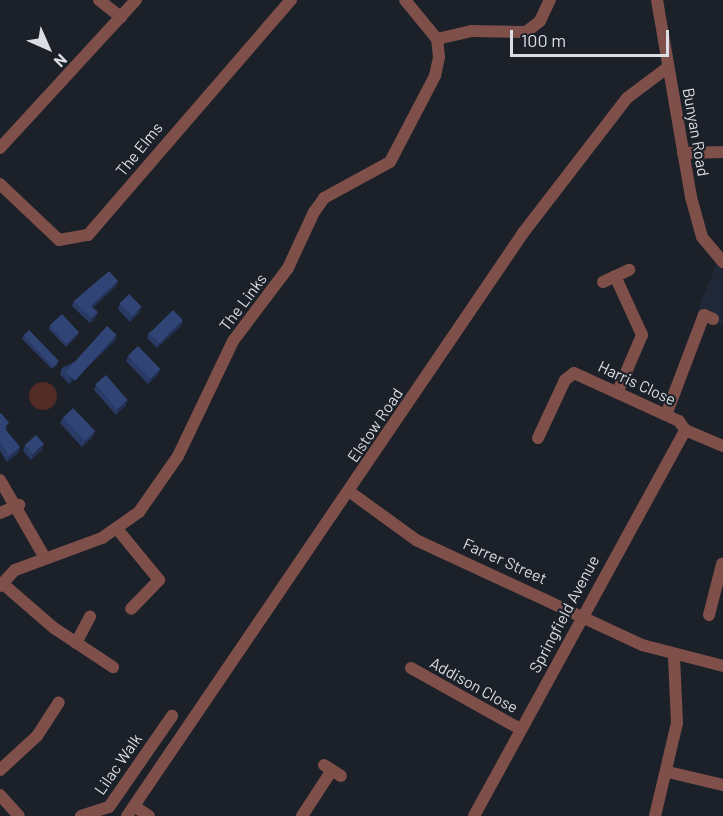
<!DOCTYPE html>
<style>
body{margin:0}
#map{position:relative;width:723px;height:816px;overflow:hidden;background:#1b2029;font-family:Barlow,sans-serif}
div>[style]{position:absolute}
.built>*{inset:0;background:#202736}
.green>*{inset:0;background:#532b25}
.round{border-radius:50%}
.minor>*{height:12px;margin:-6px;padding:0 6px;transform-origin:6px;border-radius:6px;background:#7f4f49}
.wall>*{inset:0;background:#293b65}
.shaded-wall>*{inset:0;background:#223052}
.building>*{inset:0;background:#304575;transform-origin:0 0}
span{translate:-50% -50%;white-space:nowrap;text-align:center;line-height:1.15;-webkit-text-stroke:4.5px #1b2029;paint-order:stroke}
.street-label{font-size:16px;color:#dadde4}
.north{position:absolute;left:18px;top:18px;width:60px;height:60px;-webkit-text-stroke:4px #1b2029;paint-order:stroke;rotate:135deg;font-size:16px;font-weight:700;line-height:24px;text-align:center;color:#dadde4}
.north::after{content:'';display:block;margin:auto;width:21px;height:27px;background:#dadde4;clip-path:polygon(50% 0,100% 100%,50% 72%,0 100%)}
.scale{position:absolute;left:510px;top:30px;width:159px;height:27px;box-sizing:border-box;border:3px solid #dadde4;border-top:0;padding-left:8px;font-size:18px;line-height:21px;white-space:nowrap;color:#dadde4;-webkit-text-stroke:4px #1b2029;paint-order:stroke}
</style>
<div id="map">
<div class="built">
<div style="clip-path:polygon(716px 265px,723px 270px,723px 326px,697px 311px)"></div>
</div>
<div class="green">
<div class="round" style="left:29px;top:382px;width:28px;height:28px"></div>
</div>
<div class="minor">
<div style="left:99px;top:0;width:28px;rotate:38deg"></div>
<div style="left:657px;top:0;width:200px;rotate:80.2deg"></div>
<div style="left:691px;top:197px;width:41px;rotate:74.6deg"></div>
<div style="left:702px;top:237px;width:33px;rotate:50deg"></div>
<div style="left:437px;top:39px;width:35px;rotate:-13deg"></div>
<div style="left:471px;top:31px;width:55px;rotate:1deg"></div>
<div style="left:526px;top:32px;width:18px;rotate:-38deg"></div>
<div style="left:540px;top:21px;width:23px;rotate:-65deg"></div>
<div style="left:0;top:148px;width:201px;rotate:-47.4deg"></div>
<div style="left:683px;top:153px;width:40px;rotate:-1.4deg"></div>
<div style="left:0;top:184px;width:81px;rotate:43.5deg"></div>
<div style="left:59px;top:240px;width:29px;rotate:-10deg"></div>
<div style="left:88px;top:235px;width:311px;rotate:-49.2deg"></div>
<div style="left:615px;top:276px;width:65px;rotate:65.4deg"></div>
<div style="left:642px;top:335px;width:61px;rotate:113.2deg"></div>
<div style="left:603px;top:282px;width:29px;rotate:-25deg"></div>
<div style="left:666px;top:415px;width:107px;rotate:-69.2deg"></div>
<div style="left:704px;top:315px;width:10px;rotate:24deg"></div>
<div style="left:685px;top:430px;width:41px;rotate:22.8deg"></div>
<div style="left:538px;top:438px;width:64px;rotate:-65deg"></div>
<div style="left:565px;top:380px;width:11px;rotate:-38deg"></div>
<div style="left:574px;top:373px;width:115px;rotate:24.6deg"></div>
<div style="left:679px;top:421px;width:11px;rotate:56deg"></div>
<div style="left:0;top:480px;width:90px;rotate:60deg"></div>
<div style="left:350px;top:492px;width:82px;rotate:36deg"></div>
<div style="left:416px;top:540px;width:249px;rotate:24.9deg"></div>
<div style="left:642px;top:645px;width:84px;rotate:14.5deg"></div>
<div style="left:0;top:513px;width:21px;rotate:-23deg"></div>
<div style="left:118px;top:530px;width:65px;rotate:50.6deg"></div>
<div style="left:159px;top:580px;width:40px;rotate:134deg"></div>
<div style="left:2px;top:583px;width:69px;rotate:40.9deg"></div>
<div style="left:54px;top:628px;width:71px;rotate:33.5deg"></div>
<div style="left:0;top:586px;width:22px;rotate:-47deg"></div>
<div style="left:15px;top:570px;width:93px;rotate:-20.2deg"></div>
<div style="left:102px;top:538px;width:45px;rotate:-35.1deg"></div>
<div style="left:139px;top:512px;width:68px;rotate:-55.1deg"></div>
<div style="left:178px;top:456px;width:127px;rotate:-64.4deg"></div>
<div style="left:233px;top:341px;width:91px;rotate:-53deg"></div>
<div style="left:288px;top:268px;width:62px;rotate:-65.1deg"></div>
<div style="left:314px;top:212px;width:17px;rotate:-54deg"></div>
<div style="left:324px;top:198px;width:75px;rotate:-28.6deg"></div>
<div style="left:390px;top:162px;width:97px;rotate:-62.4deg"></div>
<div style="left:435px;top:76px;width:19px;rotate:-78deg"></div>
<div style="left:439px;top:57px;width:18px;rotate:-96deg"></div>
<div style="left:437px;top:39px;width:50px;rotate:-129.4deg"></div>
<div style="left:709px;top:615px;width:53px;rotate:-75.7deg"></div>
<div style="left:76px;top:643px;width:30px;rotate:-62deg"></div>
<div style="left:411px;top:668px;width:125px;rotate:29.2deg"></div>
<div style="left:324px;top:765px;width:20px;rotate:33deg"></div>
<div style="left:0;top:770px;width:50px;rotate:-42.6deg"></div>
<div style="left:37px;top:736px;width:40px;rotate:-57.1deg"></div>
<div style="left:668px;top:772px;width:57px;rotate:13.3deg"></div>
<div style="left:0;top:795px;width:28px;rotate:48deg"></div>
<div style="left:134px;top:806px;width:18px;rotate:34deg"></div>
<div style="left:81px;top:816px;width:29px;rotate:-18deg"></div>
<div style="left:109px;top:807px;width:111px;rotate:-55.3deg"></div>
<div style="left:127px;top:816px;width:705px;rotate:-55.81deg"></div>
<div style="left:523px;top:233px;width:170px;rotate:-52.4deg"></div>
<div style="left:627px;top:98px;width:50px;rotate:-36.9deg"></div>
<div style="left:302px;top:816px;width:55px;rotate:-56.9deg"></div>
<div style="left:474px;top:816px;width:440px;rotate:-61.3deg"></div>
<div style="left:655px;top:816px;width:96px;rotate:-76.7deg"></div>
<div style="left:677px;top:723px;width:67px;rotate:-92.6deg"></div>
</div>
<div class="wall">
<div style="clip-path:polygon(118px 281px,116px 286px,93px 308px,96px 317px,90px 323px,72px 306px,74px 301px)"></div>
<div style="clip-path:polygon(120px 303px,139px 313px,130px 322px,118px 309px)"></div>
<div style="clip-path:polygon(183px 320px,181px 326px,157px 348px,147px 338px,149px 332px)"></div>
<div style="clip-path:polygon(50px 326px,78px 335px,66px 347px,49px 329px)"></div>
<div style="clip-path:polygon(23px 336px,58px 364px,52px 369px,22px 339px)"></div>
<div style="clip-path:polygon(115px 341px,69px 384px,60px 374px,62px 368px)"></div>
<div style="clip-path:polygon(128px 356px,160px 369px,158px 375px,148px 384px,126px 361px)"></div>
<div style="clip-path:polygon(96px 385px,126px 405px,116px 415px,94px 390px)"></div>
<div style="clip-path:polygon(0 414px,7px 429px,6px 430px,20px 447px,18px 453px,7px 462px,0 451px)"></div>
<div style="clip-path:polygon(63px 418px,95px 431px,93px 437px,82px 447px,60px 423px)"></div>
<div style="clip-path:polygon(25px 445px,42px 450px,31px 460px,23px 451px)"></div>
</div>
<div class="shaded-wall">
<div style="clip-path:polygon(118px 281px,116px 286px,89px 311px,91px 306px)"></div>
<div style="clip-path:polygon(142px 307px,139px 313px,130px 322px,132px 316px)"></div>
<div style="clip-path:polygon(98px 312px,96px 317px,90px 323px,91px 318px)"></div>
<div style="clip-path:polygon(183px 320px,181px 326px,157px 348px,159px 342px)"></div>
<div style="clip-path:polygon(79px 332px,78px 335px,66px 347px,67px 344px)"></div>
<div style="clip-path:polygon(117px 335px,115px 341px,69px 384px,71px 378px)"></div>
<div style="clip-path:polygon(160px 369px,158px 375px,148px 384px,150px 378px)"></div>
<div style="clip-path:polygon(128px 400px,126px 405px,116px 415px,118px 409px)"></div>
<div style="clip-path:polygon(95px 431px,93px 437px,82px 447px,85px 441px)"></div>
<div style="clip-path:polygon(44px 444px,42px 450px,31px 460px,33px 454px)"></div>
<div style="clip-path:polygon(20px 447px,18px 453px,7px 462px,9px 456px)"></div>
</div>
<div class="building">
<div style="clip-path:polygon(109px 271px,118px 281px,91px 306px,98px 312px,91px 318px,74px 301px)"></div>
<div style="left:129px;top:294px;width:18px;height:13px;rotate:45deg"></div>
<div style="left:173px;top:310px;width:14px;height:33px;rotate:45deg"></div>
<div style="left:62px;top:314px;width:25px;height:17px;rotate:47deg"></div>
<div style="left:107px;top:326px;width:13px;height:62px;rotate:42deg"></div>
<div style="left:29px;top:330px;width:43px;height:8px;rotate:46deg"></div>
<div style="left:138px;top:346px;width:32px;height:14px;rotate:46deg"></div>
<div style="left:106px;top:375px;width:33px;height:14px;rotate:49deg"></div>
<div style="left:73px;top:408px;width:32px;height:14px;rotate:46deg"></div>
<div style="clip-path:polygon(1px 413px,9px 423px,4px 428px,20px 447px,9px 456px,0 442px,0 414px)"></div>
<div style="left:36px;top:435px;width:12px;height:15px;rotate:48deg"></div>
</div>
<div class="street-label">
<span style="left:696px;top:132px;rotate:80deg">Bunyan Road</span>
<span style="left:139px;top:149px;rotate:-51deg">The Elms</span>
<span style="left:243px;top:302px;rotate:-53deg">The Links</span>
<span style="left:637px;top:383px;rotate:25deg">Harris Close</span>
<span style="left:375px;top:425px;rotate:-56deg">Elstow Road</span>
<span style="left:505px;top:561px;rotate:24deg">Farrer Street</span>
<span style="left:564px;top:614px;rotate:-62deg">Springfield Avenue</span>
<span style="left:474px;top:685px;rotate:29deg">Addison Close</span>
<span style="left:118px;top:764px;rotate:-55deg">Lilac Walk</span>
</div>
<div class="north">N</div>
<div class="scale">100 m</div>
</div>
